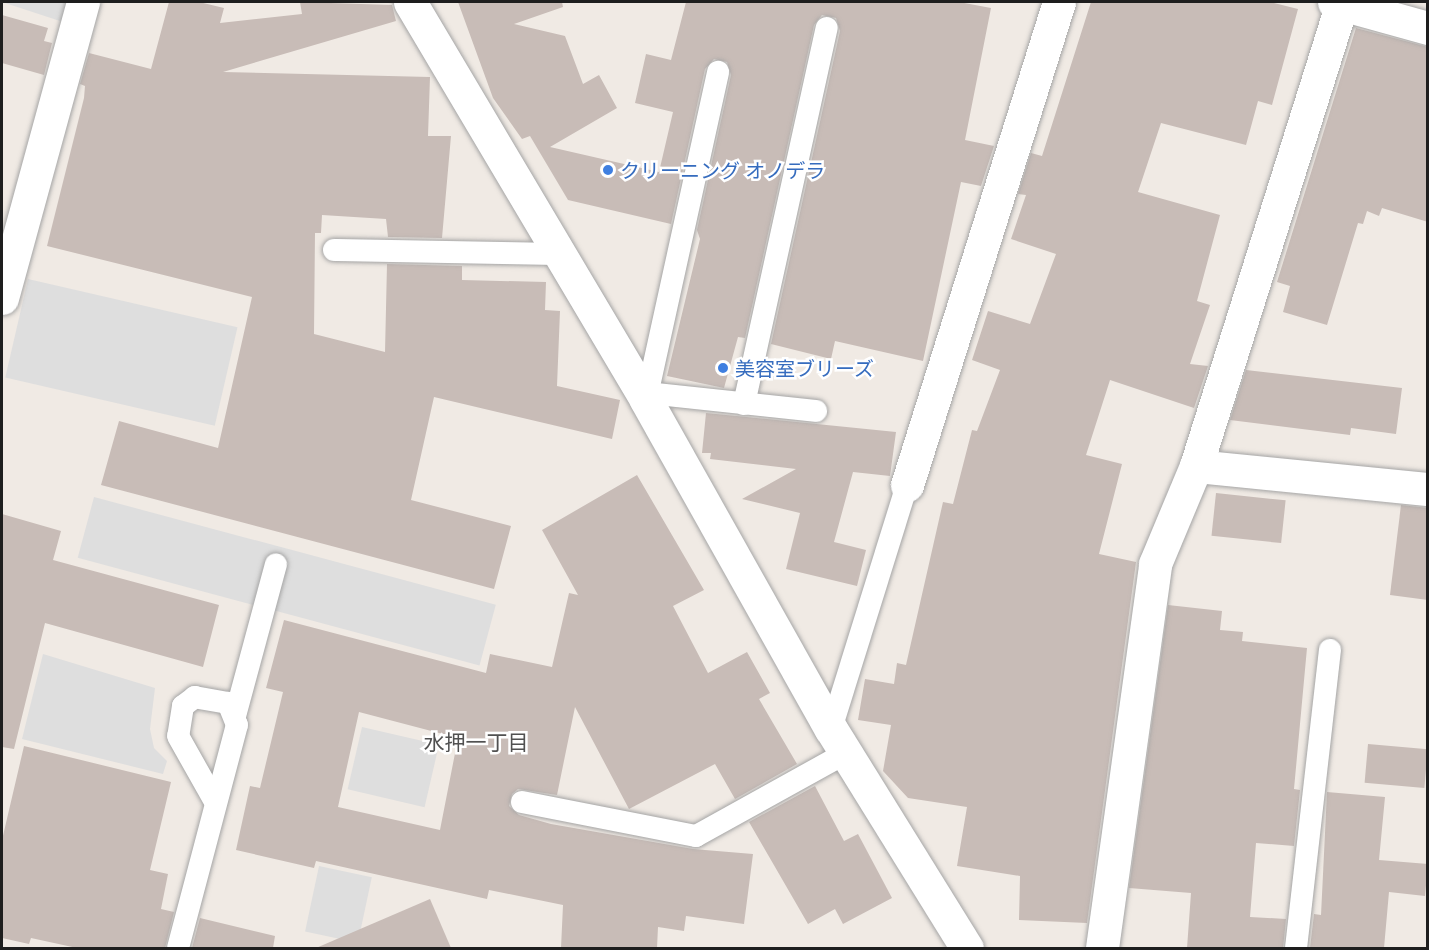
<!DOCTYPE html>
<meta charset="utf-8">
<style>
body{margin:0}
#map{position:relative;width:1429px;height:950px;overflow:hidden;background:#f0eae4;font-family:"Open Sans","Noto Sans JP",sans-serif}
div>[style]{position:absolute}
.parking>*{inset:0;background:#dedede;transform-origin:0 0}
.building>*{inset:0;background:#c8bcb7;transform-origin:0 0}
.roads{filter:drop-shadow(0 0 2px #a5a5a5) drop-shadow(0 0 2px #a5a5a5)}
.lane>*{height:22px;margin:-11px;padding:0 11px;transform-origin:11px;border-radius:11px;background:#fff}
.street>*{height:33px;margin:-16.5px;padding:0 16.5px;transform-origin:16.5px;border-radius:16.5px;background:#fff}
.dots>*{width:16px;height:16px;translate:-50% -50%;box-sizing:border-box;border:3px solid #fff;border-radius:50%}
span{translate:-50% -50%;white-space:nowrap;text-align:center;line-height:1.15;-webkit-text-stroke:5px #fff;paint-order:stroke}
.shop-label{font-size:20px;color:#366cbe}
.left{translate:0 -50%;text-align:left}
.neighbourhood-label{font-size:21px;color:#515151}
.frame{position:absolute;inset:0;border:3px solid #1e1e1e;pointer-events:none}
</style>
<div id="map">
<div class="parking">
<div style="clip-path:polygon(2px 2px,69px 2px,63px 22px)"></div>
<div style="left:28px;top:279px;width:215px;height:101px;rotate:13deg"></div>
<div style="left:94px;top:497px;width:416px;height:63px;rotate:15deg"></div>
<div style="clip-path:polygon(43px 654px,155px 688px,150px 729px,154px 748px,167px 761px,163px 774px,22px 739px)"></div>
<div style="left:362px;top:727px;width:79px;height:64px;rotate:13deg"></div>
<div style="left:319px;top:866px;width:54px;height:67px;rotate:12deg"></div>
</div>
<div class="building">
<div style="clip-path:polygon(169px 2px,199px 2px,224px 8px,220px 23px,302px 14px,300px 2px,392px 5px,396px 21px,223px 72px,430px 77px,428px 136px,451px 136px,442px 238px,388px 237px,386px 219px,322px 215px,321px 233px,315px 233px,314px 334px,385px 352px,387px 264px,462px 266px,462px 280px,546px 282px,545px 310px,560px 311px,557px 386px,620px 400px,612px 439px,434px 397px,411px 500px,511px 526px,494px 589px,101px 485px,119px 421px,218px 448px,252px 297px,47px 246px,84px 98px,85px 86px,80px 84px,89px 53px,151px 69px)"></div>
<div style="clip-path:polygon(458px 2px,562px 2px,563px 7px,514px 24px,565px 36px,583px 84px,599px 75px,617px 108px,550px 147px,659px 172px,673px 112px,635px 103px,646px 54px,671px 60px,686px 2px,959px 2px,991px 8px,965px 140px,994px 146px,981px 186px,961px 182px,923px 361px,835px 341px,831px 359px,771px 344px,840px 31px,836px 18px,822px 15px,814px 25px,745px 338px,738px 337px,724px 388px,667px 376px,700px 239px,697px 230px,731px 75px,727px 62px,714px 59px,705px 69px,671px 224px,568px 200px,530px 136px,522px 139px,493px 98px)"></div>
<div style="clip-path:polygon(1091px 2px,1270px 2px,1298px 9px,1272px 105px,1258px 101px,1246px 145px,1161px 123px,1138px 192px,1220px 215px,1197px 301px,1210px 305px,1190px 364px,1208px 366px,1194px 408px,1110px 380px,1086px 455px,1122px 464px,1099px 554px,1136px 562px,1087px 923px,1019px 920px,1020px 876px,957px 866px,967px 807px,908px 798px,883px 771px,891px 725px,858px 720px,865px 679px,894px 684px,897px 663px,906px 665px,943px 502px,953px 504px,972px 430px,977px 431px,1000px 370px,972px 360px,988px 311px,1030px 324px,1056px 254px,1011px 239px,1026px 195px,1018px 194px,1031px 153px,1042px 156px)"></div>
<div style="clip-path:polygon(2px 15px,48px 28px,44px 41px,52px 43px,44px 75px,2px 63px)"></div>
<div style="clip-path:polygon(1356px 28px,1428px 47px,1428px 222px,1382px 208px,1379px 216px,1367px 211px,1363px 224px,1358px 223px,1327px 325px,1283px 312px,1290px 286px,1277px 282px)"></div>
<div style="clip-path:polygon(1246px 370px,1402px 388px,1396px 434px,1351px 428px,1350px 435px,1230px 420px)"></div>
<div style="clip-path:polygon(706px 413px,896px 432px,890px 476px,853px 472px,834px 542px,866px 550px,857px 586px,786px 569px,800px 513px,742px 499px,796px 469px,710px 459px,711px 453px,702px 453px)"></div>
<div style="clip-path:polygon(evenodd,637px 475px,704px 590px,673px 606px,708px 673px,747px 652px,770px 693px,759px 699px,797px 764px,735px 799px,715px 764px,629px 809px,575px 707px,557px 795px,518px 789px,512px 794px,509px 806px,519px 815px,551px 824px,693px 849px,753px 854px,744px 924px,686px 916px,684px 931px,658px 927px,657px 948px,561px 948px,563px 905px,489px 890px,487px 899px,316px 861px,314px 868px,236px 850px,250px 786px,260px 788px,283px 692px,266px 688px,284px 620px,486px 673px,490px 654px,552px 667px,569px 593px,578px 595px,542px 530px,637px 475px,359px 712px,458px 738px,440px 830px,338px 807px,359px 712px)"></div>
<div style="left:1216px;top:493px;width:70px;height:43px;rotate:6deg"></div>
<div style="clip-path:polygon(1401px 505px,1428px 508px,1428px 600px,1390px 595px)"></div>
<div style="clip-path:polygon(2px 514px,61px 531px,53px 560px,219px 605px,203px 667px,45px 623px,14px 749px,2px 747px)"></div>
<div style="clip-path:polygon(1168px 605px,1222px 611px,1220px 630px,1243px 632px,1242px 641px,1307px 648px,1294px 789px,1300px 790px,1294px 846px,1256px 843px,1250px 917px,1286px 919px,1283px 948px,1187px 948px,1191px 893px,1129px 888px)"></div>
<div style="left:1368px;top:744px;width:60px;height:39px;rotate:5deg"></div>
<div style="clip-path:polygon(24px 746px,171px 782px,150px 870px,168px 874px,161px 909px,174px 912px,165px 948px,77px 948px,31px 938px,29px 944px,2px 938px,2px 840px)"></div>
<div style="clip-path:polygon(815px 786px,844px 841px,858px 834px,892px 898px,843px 924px,835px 909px,808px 924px,749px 822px)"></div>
<div style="clip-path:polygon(1327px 792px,1385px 797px,1379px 860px,1428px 864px,1425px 896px,1389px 892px,1384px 948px,1310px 948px,1314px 914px,1321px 915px)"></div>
<div style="clip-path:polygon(430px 899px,451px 948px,316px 948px)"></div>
<div style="clip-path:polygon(200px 918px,275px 936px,273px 948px,192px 948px)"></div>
</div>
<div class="roads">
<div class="lane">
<div style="left:334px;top:250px;width:226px;rotate:1deg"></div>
<div style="left:648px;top:393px;width:169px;rotate:6.1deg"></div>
<div style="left:646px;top:400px;width:336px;rotate:-77.6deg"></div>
<div style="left:744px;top:404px;width:385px;rotate:-77.6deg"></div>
<div style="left:235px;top:716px;width:157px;rotate:-74.9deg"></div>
<div style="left:831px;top:729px;width:256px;rotate:-72.7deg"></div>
<div style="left:522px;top:802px;width:177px;rotate:11.1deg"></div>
<div style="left:696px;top:836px;width:171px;rotate:-29deg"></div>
<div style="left:178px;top:948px;width:231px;rotate:-75.2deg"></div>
<div style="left:237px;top:725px;width:24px;rotate:-112deg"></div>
<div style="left:228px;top:703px;width:34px;rotate:-170deg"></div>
<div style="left:195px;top:697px;width:15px;rotate:143deg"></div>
<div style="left:183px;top:706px;width:30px;rotate:99deg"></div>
<div style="left:178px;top:736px;width:73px;rotate:60.6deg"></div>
<div style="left:1296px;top:948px;width:300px;rotate:-83.5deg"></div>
</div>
<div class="street">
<div style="left:410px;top:2px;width:463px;rotate:59.3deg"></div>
<div style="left:646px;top:400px;width:377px;rotate:60.7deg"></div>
<div style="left:831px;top:729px;width:258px;rotate:58.2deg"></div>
<div style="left:1334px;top:2px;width:98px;rotate:15.5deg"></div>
<div style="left:2px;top:298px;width:307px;rotate:-74.7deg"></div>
<div style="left:1196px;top:466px;width:233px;rotate:5.7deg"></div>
<div style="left:907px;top:485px;width:506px;rotate:-72.53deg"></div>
<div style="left:1102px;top:948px;width:388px;rotate:-82.1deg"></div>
<div style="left:1155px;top:564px;width:106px;rotate:-67.3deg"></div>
<div style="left:1196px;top:466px;width:486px;rotate:-72.5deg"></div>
</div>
</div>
<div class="dots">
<div style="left:608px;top:170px;background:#3f7fe0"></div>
<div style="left:723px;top:368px;background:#3f7fe0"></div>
</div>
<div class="shop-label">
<span class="left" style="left:620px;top:170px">クリーニング オノデラ</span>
<span class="left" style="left:735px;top:368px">美容室ブリーズ</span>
</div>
<div class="neighbourhood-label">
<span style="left:476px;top:742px">水押一丁目</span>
</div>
<div class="frame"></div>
</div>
